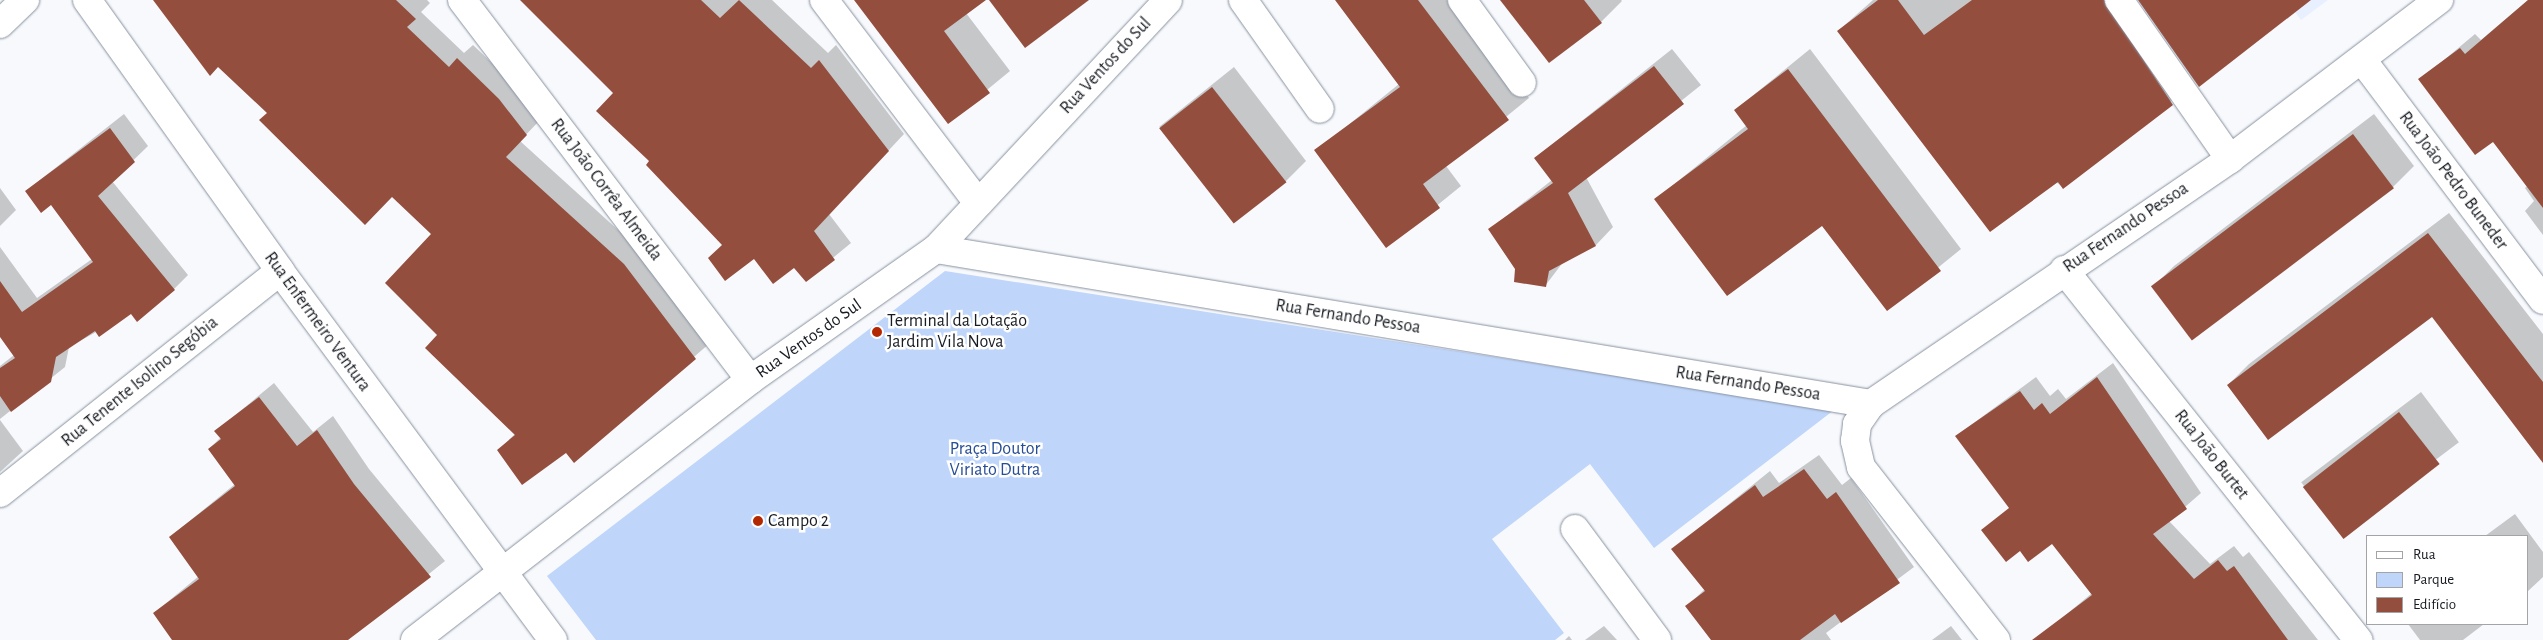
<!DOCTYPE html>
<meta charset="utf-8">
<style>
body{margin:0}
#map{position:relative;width:2543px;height:640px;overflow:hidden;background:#f7f9fc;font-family:"Alegreya Sans",sans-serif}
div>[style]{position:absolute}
.built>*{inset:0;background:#e8f0ff}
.green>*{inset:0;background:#bfd5fa}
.shadow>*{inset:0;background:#0003;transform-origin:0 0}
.building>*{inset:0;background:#944e3e;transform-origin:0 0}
.roads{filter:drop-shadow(0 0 1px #8891a0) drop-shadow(0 0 1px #8891a0)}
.minor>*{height:28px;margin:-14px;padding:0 14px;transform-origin:14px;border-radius:14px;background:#fff}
.dots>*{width:14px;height:14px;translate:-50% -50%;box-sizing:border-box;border:2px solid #fff;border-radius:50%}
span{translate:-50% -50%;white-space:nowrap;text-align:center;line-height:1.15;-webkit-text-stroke:5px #fff;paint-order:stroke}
.street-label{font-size:18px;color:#181c22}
.poi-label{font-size:18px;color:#181c22}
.left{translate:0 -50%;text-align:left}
.park-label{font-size:18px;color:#274d96}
.legend{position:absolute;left:2366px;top:535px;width:162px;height:90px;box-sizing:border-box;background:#fff;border:1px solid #a3a4a7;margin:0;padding:6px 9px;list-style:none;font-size:15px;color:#181c22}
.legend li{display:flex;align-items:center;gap:10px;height:25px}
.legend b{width:25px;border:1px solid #a3a4a7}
</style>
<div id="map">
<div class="built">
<div style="clip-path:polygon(2286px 0,2328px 0,2301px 20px)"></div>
</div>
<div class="green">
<div style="clip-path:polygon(945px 271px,1834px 410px,1654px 548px,1590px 464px,1492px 539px,1564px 633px,1555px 640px,596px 640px,547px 576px)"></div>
</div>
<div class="shadow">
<div style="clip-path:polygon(154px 0,427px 0,430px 3px,421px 12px,464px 53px,473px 45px,514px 84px,541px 119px,520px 141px,639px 249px,710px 343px,574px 461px,566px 451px,498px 450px,515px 434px,439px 335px,433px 234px,393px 196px,268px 113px)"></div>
<div style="clip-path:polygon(521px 0,772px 0,828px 53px,836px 45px,904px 134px,829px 214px,851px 243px,806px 280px,795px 266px,723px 245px,651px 161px,615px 93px)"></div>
<div style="clip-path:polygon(856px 0,984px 0,966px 13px,1010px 71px,948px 122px)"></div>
<div style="clip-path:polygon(1337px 0,1455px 0,1529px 98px,1446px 166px,1461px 186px,1387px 246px,1316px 151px,1399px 84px)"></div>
<div style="clip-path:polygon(1501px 0,1621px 0,1622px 1px,1601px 22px)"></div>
<div style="clip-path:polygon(1873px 0,2135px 0,2191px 85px,2063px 187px,1838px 31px)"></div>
<div style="clip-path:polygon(2528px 0,2543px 0,2543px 235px,2525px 211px,2534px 201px,2525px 188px,2528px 185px,2493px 140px,2420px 80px,2475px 34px,2481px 40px)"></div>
<div style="clip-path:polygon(1672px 49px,1701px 85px,1586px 177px,1613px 227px,1596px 245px,1564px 261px,1545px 286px,1517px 269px,1490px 229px,1552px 180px,1535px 158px)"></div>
<div style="clip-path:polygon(1810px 49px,1961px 249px,1887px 309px,1822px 224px,1656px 199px,1747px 125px,1735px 110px)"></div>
<div style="clip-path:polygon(1234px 67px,1306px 161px,1285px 182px,1159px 127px)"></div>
<div style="clip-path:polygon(124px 114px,148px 146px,112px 181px,188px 275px,174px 289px,69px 347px,65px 367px,0 419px,0 366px,14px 355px,0 335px,0 247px,37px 298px,92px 259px,51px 204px,26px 191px)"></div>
<div style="clip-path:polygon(2374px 114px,2414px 166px,2393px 187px,2153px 287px,2174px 266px)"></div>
<div style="clip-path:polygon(0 188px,16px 210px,0 226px)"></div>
<div style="clip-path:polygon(2449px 213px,2543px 334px,2543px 457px,2432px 315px,2228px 385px,2249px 364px)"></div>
<div style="clip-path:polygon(2113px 363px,2201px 493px,2169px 521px,2210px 564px,2234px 546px,2243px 557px,2249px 552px,2318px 640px,2058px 640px,2049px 629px,2092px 593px,2021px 496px,1956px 436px,2036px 377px,2050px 396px,2058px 389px,2066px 399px)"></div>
<div style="clip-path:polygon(274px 383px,313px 432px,333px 416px,369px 469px,445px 561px,347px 640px,174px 640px,154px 613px,199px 576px,170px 537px,235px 484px,209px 449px,221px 437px,216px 431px)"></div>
<div style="left:2421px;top:392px;width:63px;height:150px;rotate:53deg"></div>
<div style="clip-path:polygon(0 420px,23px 451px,0 472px)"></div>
<div style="clip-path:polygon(1819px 455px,1842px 485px,1851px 478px,1914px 567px,1826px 633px,1831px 640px,1713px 640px,1687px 606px,1705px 589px,1673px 549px,1770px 471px,1779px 483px)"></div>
<div style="clip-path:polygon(2515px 514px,2543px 552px,2543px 577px,2527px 592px,2527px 536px,2485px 536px)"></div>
<div style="clip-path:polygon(2408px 624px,2484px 624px,2463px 640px,2420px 640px)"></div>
<div style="clip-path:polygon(1604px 626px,1617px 640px,1585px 640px)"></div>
<div style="clip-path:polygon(1951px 626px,1962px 640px,1932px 640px)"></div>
<div style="clip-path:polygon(1569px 636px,1572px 640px,1565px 640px)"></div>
</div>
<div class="building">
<div style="clip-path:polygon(153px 0,396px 0,416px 19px,407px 27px,449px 67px,457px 58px,499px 99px,527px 135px,506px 157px,624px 264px,696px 359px,574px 463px,566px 453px,522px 485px,497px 450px,515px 435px,425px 348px,437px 335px,385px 283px,431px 234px,392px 197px,365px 225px,259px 120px,267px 113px,218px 67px,210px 76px)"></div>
<div style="clip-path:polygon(520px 0,701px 0,720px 18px,739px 0,811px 68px,819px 60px,889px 151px,814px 231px,835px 260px,806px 282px,794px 268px,773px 284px,754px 259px,725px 281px,708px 258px,722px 245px,646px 165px,649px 161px,596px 111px,613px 93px)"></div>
<div style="clip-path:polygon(854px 0,986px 0,944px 31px,990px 93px,948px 124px)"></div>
<div style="clip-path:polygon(989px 0,1089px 0,1025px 48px)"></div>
<div style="clip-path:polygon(1335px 0,1418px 0,1509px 120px,1423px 184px,1440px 208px,1386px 248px,1314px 150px,1400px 87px)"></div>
<div style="clip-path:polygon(1500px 0,1584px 0,1602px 23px,1549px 63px)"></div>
<div style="clip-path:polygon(1878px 0,1898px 0,1924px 35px,1972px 0,2104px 0,2173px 105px,2063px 189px,2058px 182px,1990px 232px,1837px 31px)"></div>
<div style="clip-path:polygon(2138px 0,2311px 0,2199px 87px)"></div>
<div style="clip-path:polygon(2528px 0,2543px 0,2543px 208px,2493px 142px,2475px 155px,2418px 79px,2460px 48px,2465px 54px)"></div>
<div style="clip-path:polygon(1654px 66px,1684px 104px,1568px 193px,1596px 246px,1549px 271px,1546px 287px,1514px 282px,1515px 269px,1488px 229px,1553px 183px,1534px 158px)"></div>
<div style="clip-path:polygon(1788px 69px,1941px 271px,1887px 311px,1822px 226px,1727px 296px,1654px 199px,1748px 129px,1734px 110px)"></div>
<div style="left:1212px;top:87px;width:121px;height:67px;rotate:52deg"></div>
<div style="clip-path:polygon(110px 128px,135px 162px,98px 196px,175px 290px,137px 322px,131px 314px,99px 337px,95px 331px,56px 357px,51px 382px,11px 412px,0 396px,0 368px,15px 358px,0 337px,0 281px,22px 312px,93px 262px,51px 205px,41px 213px,25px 191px)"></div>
<div style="left:2353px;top:134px;width:68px;height:253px;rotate:53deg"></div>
<div style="clip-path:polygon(2428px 233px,2543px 382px,2543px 463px,2432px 317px,2268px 440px,2227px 385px)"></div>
<div style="clip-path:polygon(2097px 377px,2187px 509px,2153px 534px,2194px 579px,2218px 560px,2227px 571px,2234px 566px,2288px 640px,2032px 640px,2092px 595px,2052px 544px,2028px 562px,2020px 551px,2006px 562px,1981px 530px,2009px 508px,1955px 436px,2020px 391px,2034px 410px,2042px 403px,2050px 414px)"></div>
<div style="clip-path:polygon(259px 397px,297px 446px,317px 430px,354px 484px,431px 577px,348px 640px,172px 640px,153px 613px,199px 579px,169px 537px,235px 486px,208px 449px,221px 439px,214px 431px)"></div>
<div style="left:2399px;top:412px;width:66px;height:122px;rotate:52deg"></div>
<div style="clip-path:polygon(1804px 469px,1827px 499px,1836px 492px,1900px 583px,1841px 623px,1835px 614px,1800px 640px,1711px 640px,1685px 606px,1705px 591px,1671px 549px,1755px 485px,1763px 497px)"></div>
</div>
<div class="roads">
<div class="minor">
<div style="left:87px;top:0;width:333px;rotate:54.5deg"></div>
<div style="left:280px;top:271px;width:459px;rotate:53.5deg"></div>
<div style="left:462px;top:0;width:477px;rotate:52.8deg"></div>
<div style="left:824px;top:0;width:255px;rotate:52.8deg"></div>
<div style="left:1243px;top:0;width:133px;rotate:54.8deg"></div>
<div style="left:1462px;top:0;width:102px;rotate:54.1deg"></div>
<div style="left:2119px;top:0;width:194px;rotate:55.1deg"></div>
<div style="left:0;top:24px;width:35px;rotate:-44deg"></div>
<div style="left:2363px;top:61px;width:299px;rotate:53deg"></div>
<div style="left:936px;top:249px;width:948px;rotate:9.41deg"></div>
<div style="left:2064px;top:270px;width:473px;rotate:51.5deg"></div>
<div style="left:0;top:493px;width:357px;rotate:-38.4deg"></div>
<div style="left:1575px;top:529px;width:138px;rotate:53.5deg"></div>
<div style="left:415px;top:640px;width:424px;rotate:-37.8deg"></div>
<div style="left:750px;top:380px;width:228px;rotate:-35.2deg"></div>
<div style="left:936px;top:249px;width:340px;rotate:-47deg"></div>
<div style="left:1996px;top:640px;width:219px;rotate:-128deg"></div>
<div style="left:1861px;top:467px;width:27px;rotate:-103deg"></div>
<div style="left:1855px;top:441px;width:17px;rotate:-83deg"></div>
<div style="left:1857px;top:424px;width:24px;rotate:-55deg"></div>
<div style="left:1871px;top:404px;width:435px;rotate:-34.3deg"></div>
<div style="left:2230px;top:159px;width:263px;rotate:-37.3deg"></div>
</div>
</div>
<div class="dots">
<div style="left:877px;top:332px;background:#b32800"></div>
<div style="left:758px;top:521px;background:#b32800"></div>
</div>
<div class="street-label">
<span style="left:1106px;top:66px;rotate:-47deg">Rua Ventos do Sul</span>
<span style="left:2453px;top:181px;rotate:53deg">Rua João Pedro Buneder</span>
<span style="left:606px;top:190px;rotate:53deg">Rua João Corrêa Almeida</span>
<span style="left:2126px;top:228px;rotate:-34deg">Rua Fernando Pessoa</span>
<span style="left:1348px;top:317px;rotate:9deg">Rua Fernando Pessoa</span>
<span style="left:317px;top:322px;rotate:54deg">Rua Enfermeiro Ventura</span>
<span style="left:809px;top:339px;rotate:-35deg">Rua Ventos do Sul</span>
<span style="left:140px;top:382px;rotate:-39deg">Rua Tenente Isolino Segóbia</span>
<span style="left:1748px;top:384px;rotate:9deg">Rua Fernando Pessoa</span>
<span style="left:2211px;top:455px;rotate:52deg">Rua João Burtet</span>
</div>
<div class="poi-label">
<span class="left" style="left:887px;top:332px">Terminal da Lotação<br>Jardim Vila Nova</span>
<span class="left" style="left:768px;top:521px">Campo 2</span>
</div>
<div class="park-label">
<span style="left:995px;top:460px">Praça Doutor<br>Viriato Dutra</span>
</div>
<ul class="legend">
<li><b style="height:6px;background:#fff"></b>Rua</li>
<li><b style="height:14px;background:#bfd5fa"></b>Parque</li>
<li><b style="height:14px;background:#944e3e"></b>Edifício</li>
</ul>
</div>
